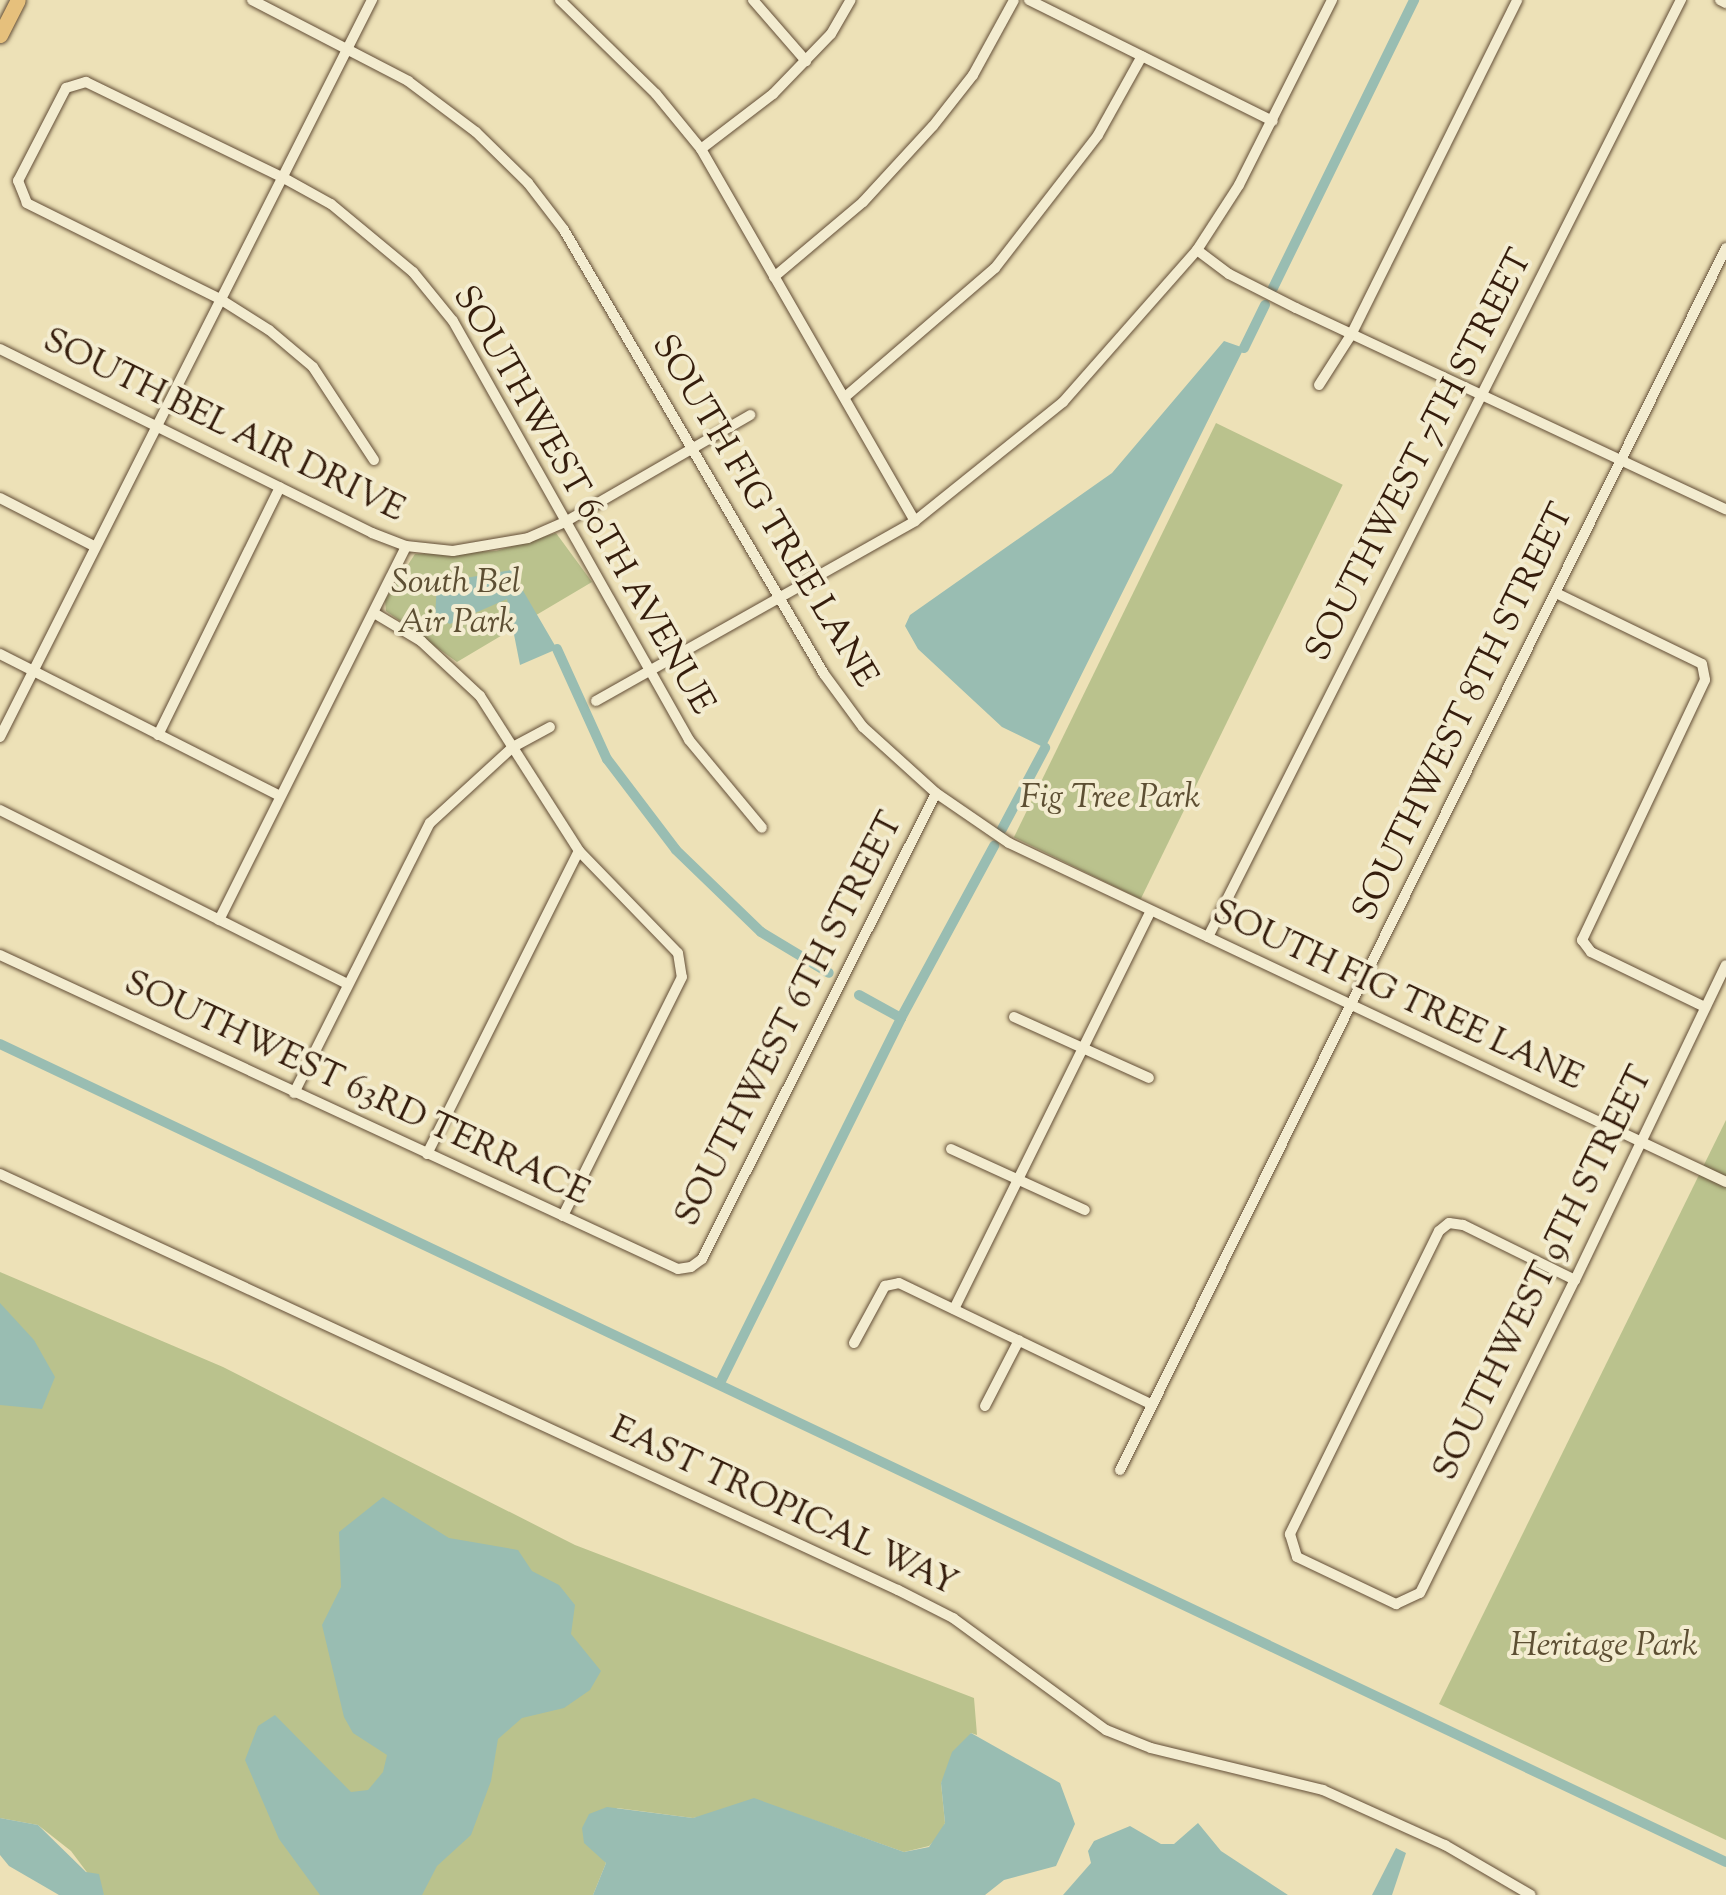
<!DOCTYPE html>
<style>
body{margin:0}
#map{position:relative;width:1726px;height:1895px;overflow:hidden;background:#ede1b7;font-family:"Sorts Mill Goudy",serif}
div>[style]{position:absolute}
.green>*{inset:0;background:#bac28d;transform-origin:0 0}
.water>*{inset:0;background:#99bdb2}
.canal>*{height:10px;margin:-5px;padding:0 5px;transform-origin:5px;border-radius:5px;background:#99bdb2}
.roads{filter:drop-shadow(0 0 2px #634e37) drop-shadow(0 0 2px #634e37)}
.minor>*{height:10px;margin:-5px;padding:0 5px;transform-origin:5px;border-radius:5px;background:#f3ecd0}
.primary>*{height:15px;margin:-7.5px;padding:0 7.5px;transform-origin:7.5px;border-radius:7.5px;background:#e6c07c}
span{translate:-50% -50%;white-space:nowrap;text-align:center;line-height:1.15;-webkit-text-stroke:8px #f3ecd0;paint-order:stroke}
.street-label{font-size:35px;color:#351d0c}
.park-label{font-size:35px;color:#5d4f33;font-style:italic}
</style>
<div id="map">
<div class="green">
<div style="left:1216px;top:423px;width:141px;height:461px;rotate:26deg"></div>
<div style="clip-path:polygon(556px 533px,592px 582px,457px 662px,386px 611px,385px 600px,415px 554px,496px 551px)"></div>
<div style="clip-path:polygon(1726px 1120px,1726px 1840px,1439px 1704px)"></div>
<div style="clip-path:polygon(0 1272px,223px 1367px,575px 1545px,974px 1698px,977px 1735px,971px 1733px,941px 1783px,945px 1823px,939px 1836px,929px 1846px,904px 1852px,765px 1803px,693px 1818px,617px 1808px,598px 1851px,606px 1863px,593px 1895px,104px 1895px,71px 1851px,38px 1825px,0 1818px)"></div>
</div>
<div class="water">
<div style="clip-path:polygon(1224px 341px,1244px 348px,1045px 748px,1002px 727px,918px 649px,905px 626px,910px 615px,1112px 473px)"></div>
<div style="clip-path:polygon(511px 570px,557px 649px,520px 665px,507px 599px,450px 624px,435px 617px,437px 583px)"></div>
<div style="clip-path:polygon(0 1303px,34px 1340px,55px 1377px,42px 1409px,0 1405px)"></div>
<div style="clip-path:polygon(383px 1497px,449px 1538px,518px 1550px,532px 1571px,559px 1585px,575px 1605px,571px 1634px,601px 1671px,590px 1690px,564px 1708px,522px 1718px,498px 1739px,491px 1781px,471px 1835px,437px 1866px,422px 1895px,320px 1895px,279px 1839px,245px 1760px,258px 1726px,275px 1715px,351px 1792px,368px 1790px,383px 1772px,387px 1755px,353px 1733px,344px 1717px,322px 1625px,341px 1587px,339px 1532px)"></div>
<div style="clip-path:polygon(971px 1733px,1060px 1783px,1075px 1824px,1056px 1866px,1004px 1880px,985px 1895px,593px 1895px,606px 1863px,584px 1843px,582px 1828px,589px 1814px,607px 1807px,693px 1818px,754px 1798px,904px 1852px,929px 1847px,945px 1823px,941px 1783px,952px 1752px)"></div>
<div style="clip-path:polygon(0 1818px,38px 1825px,86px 1872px,99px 1874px,104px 1895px,59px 1895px,9px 1866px,0 1855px)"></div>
<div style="clip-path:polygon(1198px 1823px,1221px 1851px,1288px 1895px,1063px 1895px,1091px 1863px,1088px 1851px,1094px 1841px,1130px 1826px,1161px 1844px,1174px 1844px)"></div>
<div style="clip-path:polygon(1396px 1848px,1406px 1853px,1392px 1895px,1372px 1895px)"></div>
</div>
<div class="canal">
<div style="left:1273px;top:288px;width:321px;rotate:-63.9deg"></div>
<div style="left:1244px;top:348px;width:48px;rotate:-64deg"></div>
<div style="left:557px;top:649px;width:121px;rotate:65.6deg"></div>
<div style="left:607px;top:759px;width:114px;rotate:52.8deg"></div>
<div style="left:676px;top:850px;width:118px;rotate:44deg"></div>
<div style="left:761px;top:932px;width:79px;rotate:31.1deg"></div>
<div style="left:1002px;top:829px;width:92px;rotate:-62deg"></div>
<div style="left:859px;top:995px;width:48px;rotate:28.7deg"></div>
<div style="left:0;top:1044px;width:1910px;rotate:25.36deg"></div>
<div style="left:720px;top:1383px;width:407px;rotate:-63.6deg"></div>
<div style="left:901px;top:1018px;width:196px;rotate:-61.6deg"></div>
</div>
<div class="roads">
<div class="minor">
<div style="left:252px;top:0;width:176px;rotate:27.4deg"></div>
<div style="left:408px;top:81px;width:85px;rotate:36.9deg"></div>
<div style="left:476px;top:132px;width:73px;rotate:44.4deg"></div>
<div style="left:528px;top:183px;width:59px;rotate:52.5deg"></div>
<div style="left:564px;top:230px;width:515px;rotate:59.65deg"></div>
<div style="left:824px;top:674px;width:66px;rotate:53.7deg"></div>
<div style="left:863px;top:727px;width:98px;rotate:42.1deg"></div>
<div style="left:936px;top:793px;width:88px;rotate:34.4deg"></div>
<div style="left:1009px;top:843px;width:793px;rotate:25.3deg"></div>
<div style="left:560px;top:0;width:134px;rotate:44.4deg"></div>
<div style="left:656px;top:94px;width:71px;rotate:50.7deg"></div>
<div style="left:701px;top:149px;width:429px;rotate:60.1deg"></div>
<div style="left:753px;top:0;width:81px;rotate:49deg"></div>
<div style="left:1029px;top:0;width:272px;rotate:26.4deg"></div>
<div style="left:1720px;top:0;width:7px;rotate:27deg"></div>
<div style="left:701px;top:149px;width:91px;rotate:-37.4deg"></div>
<div style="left:773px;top:94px;width:83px;rotate:-46deg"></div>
<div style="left:831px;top:34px;width:39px;rotate:-60deg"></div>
<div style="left:1197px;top:250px;width:40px;rotate:37deg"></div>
<div style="left:1229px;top:274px;width:75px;rotate:26.9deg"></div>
<div style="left:1296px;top:308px;width:475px;rotate:25.1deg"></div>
<div style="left:774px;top:277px;width:116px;rotate:-40.1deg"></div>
<div style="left:863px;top:202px;width:103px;rotate:-47.4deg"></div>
<div style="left:933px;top:126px;width:65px;rotate:-51.9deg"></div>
<div style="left:973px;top:75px;width:85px;rotate:-61.3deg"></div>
<div style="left:0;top:349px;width:415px;rotate:26.3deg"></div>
<div style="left:372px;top:533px;width:36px;rotate:21deg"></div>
<div style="left:406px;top:546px;width:47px;rotate:6.1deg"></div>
<div style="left:453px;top:551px;width:76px;rotate:-9.8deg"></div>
<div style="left:528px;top:538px;width:40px;rotate:-23.4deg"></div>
<div style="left:565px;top:522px;width:214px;rotate:-30deg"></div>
<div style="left:1319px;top:385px;width:59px;rotate:-57.4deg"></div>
<div style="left:1351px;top:335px;width:374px;rotate:-63.6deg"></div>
<div style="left:845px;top:397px;width:198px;rotate:-40.7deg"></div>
<div style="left:995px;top:268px;width:168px;rotate:-52.2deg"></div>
<div style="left:1098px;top:135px;width:90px;rotate:-60.9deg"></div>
<div style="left:374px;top:460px;width:111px;rotate:-123.3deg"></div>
<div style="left:313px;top:367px;width:57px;rotate:-139.9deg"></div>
<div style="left:269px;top:330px;width:58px;rotate:-147.7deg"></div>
<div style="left:220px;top:299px;width:216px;rotate:-153.6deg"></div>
<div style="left:27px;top:203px;width:24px;rotate:-112deg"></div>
<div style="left:18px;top:181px;width:105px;rotate:-62.7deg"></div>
<div style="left:66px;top:88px;width:21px;rotate:-17deg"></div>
<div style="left:86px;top:82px;width:218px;rotate:25.9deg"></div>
<div style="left:282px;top:177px;width:56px;rotate:28.9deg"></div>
<div style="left:331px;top:204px;width:107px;rotate:39.7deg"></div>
<div style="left:413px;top:272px;width:63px;rotate:50.8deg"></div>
<div style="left:453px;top:321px;width:481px;rotate:60.6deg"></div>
<div style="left:689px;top:740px;width:114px;rotate:50.3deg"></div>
<div style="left:0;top:498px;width:106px;rotate:27.1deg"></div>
<div style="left:1556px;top:593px;width:162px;rotate:25.9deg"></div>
<div style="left:1702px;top:664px;width:16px;rotate:79deg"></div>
<div style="left:1705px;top:680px;width:288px;rotate:115.3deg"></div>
<div style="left:1582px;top:940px;width:15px;rotate:53deg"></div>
<div style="left:1591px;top:952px;width:127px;rotate:25.8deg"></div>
<div style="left:374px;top:613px;width:55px;rotate:30.8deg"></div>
<div style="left:421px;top:641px;width:81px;rotate:43deg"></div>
<div style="left:480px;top:696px;width:184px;rotate:57.4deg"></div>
<div style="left:579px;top:851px;width:142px;rotate:45.9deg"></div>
<div style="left:678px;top:953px;width:24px;rotate:81deg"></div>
<div style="left:682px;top:977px;width:267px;rotate:116.5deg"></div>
<div style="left:0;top:654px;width:314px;rotate:26.9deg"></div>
<div style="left:596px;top:701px;width:366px;rotate:-29.4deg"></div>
<div style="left:915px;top:521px;width:190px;rotate:-38.8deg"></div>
<div style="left:1063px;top:402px;width:203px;rotate:-48.6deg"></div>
<div style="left:1197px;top:250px;width:77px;rotate:-57.1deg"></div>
<div style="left:1239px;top:185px;width:207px;rotate:-63.3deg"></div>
<div style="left:158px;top:735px;width:276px;rotate:-63.8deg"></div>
<div style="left:0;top:737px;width:826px;rotate:-63.22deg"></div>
<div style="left:0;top:810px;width:388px;rotate:26.6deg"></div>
<div style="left:219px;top:920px;width:418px;rotate:-63.4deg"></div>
<div style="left:1208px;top:937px;width:1050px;rotate:-63.22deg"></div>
<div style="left:0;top:955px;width:747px;rotate:24.85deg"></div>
<div style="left:678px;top:1269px;width:13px;rotate:-9deg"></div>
<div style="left:691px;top:1267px;width:14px;rotate:-36deg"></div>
<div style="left:702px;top:1259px;width:521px;rotate:-63.34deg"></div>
<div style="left:1014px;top:1017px;width:148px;rotate:24.3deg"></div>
<div style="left:294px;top:1093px;width:302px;rotate:-63.3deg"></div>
<div style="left:430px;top:823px;width:113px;rotate:-42.5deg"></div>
<div style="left:513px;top:747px;width:42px;rotate:-28.4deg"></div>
<div style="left:951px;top:1149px;width:147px;rotate:24.5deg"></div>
<div style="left:427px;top:1154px;width:339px;rotate:-63.4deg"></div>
<div style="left:0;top:1174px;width:990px;rotate:24.86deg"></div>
<div style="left:898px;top:1590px;width:62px;rotate:27deg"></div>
<div style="left:953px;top:1618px;width:190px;rotate:36.2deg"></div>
<div style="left:1106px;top:1730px;width:48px;rotate:21.8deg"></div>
<div style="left:1151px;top:1748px;width:177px;rotate:13.7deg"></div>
<div style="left:1323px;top:1790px;width:134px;rotate:24.3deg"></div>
<div style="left:1445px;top:1845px;width:99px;rotate:30.2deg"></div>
<div style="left:1575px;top:1280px;width:125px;rotate:-153.8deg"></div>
<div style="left:1463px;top:1225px;width:14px;rotate:-172deg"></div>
<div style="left:1449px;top:1223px;width:13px;rotate:141deg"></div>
<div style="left:1439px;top:1231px;width:338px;rotate:116.2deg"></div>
<div style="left:1290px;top:1534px;width:24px;rotate:73deg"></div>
<div style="left:1297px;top:1557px;width:110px;rotate:25.4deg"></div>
<div style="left:1396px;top:1604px;width:26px;rotate:-25deg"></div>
<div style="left:1420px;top:1593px;width:349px;rotate:-63.7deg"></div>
<div style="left:1575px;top:1280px;width:349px;rotate:-64.4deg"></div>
<div style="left:954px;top:1309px;width:443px;rotate:-63.7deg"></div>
<div style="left:854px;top:1343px;width:65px;rotate:-61.5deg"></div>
<div style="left:885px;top:1286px;width:14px;rotate:-12deg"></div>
<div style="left:899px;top:1283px;width:281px;rotate:25.7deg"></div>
<div style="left:985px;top:1406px;width:74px;rotate:-62.7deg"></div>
<div style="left:1120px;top:1470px;width:1364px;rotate:-63.62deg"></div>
</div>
<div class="primary">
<div style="left:0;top:35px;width:39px;rotate:-63deg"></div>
</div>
</div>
<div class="street-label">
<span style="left:223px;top:427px;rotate:26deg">SOUTH BEL AIR DRIVE</span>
<span style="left:1421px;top:456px;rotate:-63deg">SOUTHWEST 7TH STREET</span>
<span style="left:582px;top:501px;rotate:60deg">SOUTHWEST 60TH AVENUE</span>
<span style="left:763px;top:512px;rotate:59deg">SOUTH FIG TREE LANE</span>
<span style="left:1465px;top:713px;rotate:-64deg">SOUTHWEST 8TH STREET</span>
<span style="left:1397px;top:997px;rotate:25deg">SOUTH FIG TREE LANE</span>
<span style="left:791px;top:1020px;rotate:-63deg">SOUTHWEST 6TH STREET</span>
<span style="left:356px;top:1090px;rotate:25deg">SOUTHWEST 63RD TERRACE</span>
<span style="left:1545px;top:1274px;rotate:-64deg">SOUTHWEST 9TH STREET</span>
<span style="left:783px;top:1508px;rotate:25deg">EAST TROPICAL WAY</span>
</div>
<div class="park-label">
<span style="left:456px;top:604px">South Bel<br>Air Park</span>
<span style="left:1110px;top:799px">Fig Tree Park</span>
<span style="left:1604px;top:1647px">Heritage Park</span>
</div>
</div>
